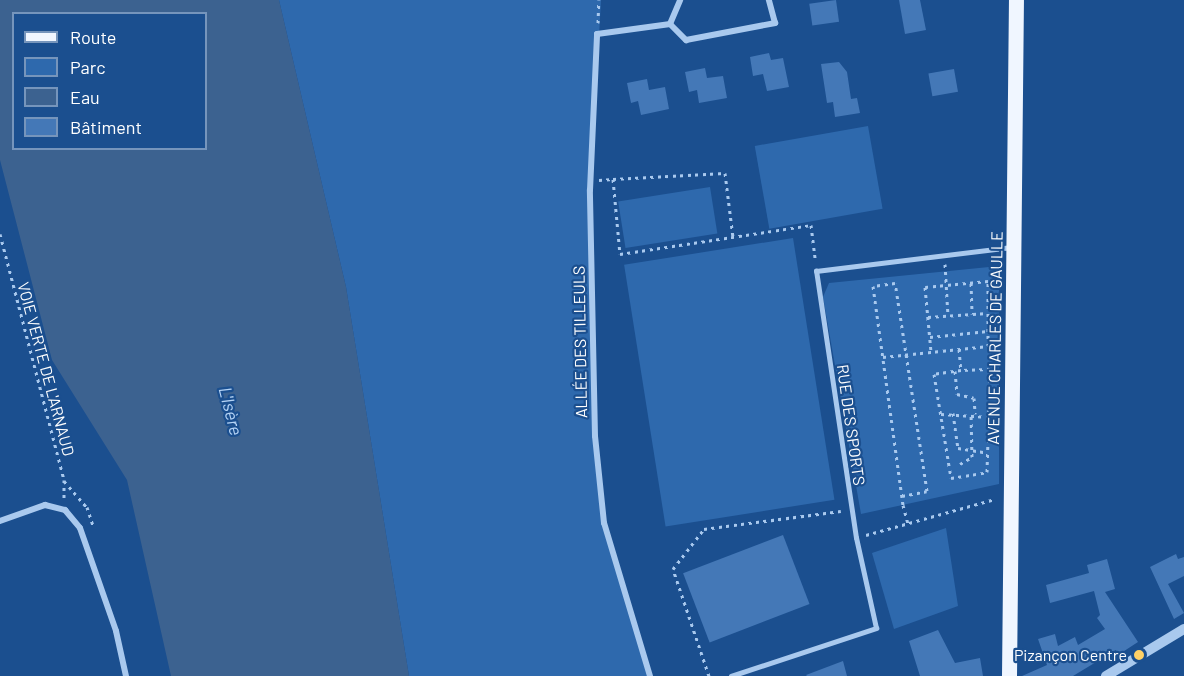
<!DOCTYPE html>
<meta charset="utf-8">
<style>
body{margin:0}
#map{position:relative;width:1184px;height:676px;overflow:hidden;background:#1b4f8f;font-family:Barlow,sans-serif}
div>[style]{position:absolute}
.green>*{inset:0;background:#2e69ad;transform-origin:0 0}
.water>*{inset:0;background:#3c6290}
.building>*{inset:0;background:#4478b7;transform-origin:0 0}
.path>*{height:3px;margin-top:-1.5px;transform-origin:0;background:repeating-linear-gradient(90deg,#a9c9ee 0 3px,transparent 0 7.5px)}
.service>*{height:4.5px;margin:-2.25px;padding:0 2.25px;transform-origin:2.25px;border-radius:2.25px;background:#a9c9ee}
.minor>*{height:6px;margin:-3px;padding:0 3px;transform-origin:3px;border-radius:3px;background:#a9c9ee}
.tertiary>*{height:10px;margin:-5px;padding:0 5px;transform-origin:5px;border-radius:5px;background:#a9c9ee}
.primary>*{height:15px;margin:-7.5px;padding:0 7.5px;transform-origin:7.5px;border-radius:7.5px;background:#f0f6ff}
.dots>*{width:16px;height:16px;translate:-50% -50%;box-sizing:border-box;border:3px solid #1b4f8f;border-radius:50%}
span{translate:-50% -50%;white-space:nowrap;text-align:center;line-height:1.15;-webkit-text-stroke:4.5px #1b4f8f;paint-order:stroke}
.street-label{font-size:16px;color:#fff}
.poi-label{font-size:16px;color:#fff}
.right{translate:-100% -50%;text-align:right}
.water-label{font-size:18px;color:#b5d3f5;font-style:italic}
.legend{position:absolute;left:12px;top:12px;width:195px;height:138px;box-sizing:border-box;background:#1b4f8f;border:2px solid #7695bc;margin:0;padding:8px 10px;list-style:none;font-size:18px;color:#fff}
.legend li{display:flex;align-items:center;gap:12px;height:30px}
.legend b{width:30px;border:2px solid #7695bc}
</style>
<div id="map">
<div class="green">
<div style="clip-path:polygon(279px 0,601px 0,591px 180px,595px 436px,604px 523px,650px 676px,409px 676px,346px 287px)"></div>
<div style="left:868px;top:126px;width:84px;height:115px;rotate:80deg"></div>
<div style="left:710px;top:187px;width:47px;height:93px;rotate:81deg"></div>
<div style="left:793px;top:238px;width:265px;height:171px;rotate:81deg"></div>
<div style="clip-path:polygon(999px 266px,999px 484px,861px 514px,823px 297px,829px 283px)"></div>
<div style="clip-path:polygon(946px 528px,958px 606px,894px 629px,872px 553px)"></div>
</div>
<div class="water">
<div style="clip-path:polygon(evenodd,0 0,279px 0,346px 287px,409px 676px,171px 676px,127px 480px,52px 360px,0 160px,0 0,14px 14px,206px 14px,206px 148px,14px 148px,14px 14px)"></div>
</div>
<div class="building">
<div style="left:836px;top:0;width:22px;height:27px;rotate:82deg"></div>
<div style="clip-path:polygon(899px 0,920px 0,926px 30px,905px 34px)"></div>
<div style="clip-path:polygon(769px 53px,771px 60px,783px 58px,789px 87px,767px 91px,763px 74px,753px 76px,750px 57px)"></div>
<div style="clip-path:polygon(839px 62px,847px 72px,851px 99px,857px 98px,860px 113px,835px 117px,833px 102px,827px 103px,821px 64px)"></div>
<div style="clip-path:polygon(705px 68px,707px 78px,723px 76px,727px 98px,699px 103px,697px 90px,689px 92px,685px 72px)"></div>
<div style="left:954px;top:69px;width:23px;height:26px;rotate:80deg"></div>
<div style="clip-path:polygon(647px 79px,649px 90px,665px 87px,669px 109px,641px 115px,638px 101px,631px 103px,627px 83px)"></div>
<div style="left:783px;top:535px;width:74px;height:107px;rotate:69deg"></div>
<div style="clip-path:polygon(1176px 554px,1178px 559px,1184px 557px,1184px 576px,1168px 584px,1184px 613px,1174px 619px,1150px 567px)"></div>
<div style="clip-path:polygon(1107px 559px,1115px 589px,1105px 592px,1138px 642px,1118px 655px,1116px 650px,1073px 676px,1022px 676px,1047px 665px,1038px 639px,1055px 634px,1058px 646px,1075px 637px,1078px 645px,1105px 629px,1097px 618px,1100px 615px,1094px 591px,1050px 603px,1046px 585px,1089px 573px,1087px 565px)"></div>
<div style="clip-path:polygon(938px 630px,955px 663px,980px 658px,983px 676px,920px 676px,909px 641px)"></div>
<div style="clip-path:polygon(843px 661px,847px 676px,807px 676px,806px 675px)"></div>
</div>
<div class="path">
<div style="left:598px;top:23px;width:23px;rotate:-88deg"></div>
<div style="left:613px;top:179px;width:112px;rotate:-3.1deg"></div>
<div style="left:725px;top:173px;width:64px;rotate:82.9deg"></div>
<div style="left:599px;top:180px;width:14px;rotate:-4deg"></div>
<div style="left:613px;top:179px;width:75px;rotate:84.7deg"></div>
<div style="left:620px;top:254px;width:193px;rotate:-8.6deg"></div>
<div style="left:811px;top:225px;width:35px;rotate:83deg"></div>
<div style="left:0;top:234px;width:254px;rotate:75.4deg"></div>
<div style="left:64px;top:480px;width:20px;rotate:90deg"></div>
<div style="left:945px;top:264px;width:52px;rotate:86.7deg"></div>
<div style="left:971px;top:283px;width:31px;rotate:88deg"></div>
<div style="left:928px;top:317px;width:60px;rotate:-3.8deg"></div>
<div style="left:930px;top:337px;width:58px;rotate:-5.9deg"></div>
<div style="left:959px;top:349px;width:21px;rotate:85deg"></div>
<div style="left:961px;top:370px;width:27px;rotate:172deg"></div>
<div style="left:934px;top:374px;width:105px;rotate:80.7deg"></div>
<div style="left:951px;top:478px;width:36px;rotate:-9deg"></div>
<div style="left:987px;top:472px;width:103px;rotate:-88.3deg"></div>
<div style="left:990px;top:369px;width:29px;rotate:178deg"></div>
<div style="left:883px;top:357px;width:106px;rotate:-6deg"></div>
<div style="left:988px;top:346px;width:65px;rotate:-90deg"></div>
<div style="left:988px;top:281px;width:63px;rotate:174.6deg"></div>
<div style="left:925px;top:287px;width:65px;rotate:84.7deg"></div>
<div style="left:955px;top:371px;width:23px;rotate:85deg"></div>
<div style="left:957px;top:394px;width:17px;rotate:13deg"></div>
<div style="left:974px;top:398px;width:16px;rotate:86deg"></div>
<div style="left:953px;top:413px;width:35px;rotate:82deg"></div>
<div style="left:958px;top:448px;width:30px;rotate:9deg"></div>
<div style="left:941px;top:414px;width:48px;rotate:3.6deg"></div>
<div style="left:960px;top:464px;width:14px;rotate:-30deg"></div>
<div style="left:972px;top:457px;width:43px;rotate:-91.3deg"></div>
<div style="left:64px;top:481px;width:35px;rotate:49deg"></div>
<div style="left:87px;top:507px;width:22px;rotate:72deg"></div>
<div style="left:902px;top:496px;width:25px;rotate:-11deg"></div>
<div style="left:927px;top:491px;width:210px;rotate:-98.7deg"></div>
<div style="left:895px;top:283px;width:22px;rotate:172deg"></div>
<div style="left:873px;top:286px;width:221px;rotate:82.2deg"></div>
<div style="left:903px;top:505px;width:20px;rotate:75deg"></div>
<div style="left:866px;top:535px;width:134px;rotate:-15.6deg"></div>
<div style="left:709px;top:676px;width:113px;rotate:-108.6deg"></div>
<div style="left:673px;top:569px;width:51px;rotate:-52.2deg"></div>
<div style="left:704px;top:529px;width:138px;rotate:-7.5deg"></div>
</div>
<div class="service">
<div style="left:731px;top:676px;width:153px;rotate:-18.3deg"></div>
<div style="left:876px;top:628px;width:92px;rotate:-102.5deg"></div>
<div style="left:856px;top:538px;width:270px;rotate:-98.5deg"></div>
<div style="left:816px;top:271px;width:197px;rotate:-7deg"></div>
</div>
<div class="minor">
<div style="left:670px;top:24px;width:23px;rotate:45deg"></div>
<div style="left:686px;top:40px;width:91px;rotate:-10.8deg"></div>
<div style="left:775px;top:23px;width:24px;rotate:-105deg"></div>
<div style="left:670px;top:24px;width:26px;rotate:-67deg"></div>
<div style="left:0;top:521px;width:48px;rotate:-19.6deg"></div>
<div style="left:45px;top:505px;width:21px;rotate:14deg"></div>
<div style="left:65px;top:510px;width:23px;rotate:50deg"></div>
<div style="left:80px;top:528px;width:109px;rotate:70.7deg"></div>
<div style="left:116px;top:631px;width:46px;rotate:77.5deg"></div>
<div style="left:650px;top:676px;width:160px;rotate:-106.7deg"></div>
<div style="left:604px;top:523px;width:87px;rotate:-95.9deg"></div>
<div style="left:595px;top:436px;width:246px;rotate:-91.2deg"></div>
<div style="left:590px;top:190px;width:156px;rotate:-87.4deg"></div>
<div style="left:597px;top:34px;width:74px;rotate:-7.8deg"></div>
</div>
<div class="tertiary">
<div style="left:1106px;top:676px;width:91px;rotate:-31.1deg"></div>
</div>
<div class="primary">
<div style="left:1009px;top:676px;width:676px;rotate:-89.41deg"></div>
</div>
<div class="dots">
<div style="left:1139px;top:655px;background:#ffd166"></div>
</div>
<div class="street-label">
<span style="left:995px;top:338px;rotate:-89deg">AVENUE CHARLES DE GAULLE</span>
<span style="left:580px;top:342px;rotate:-91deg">ALLÉE DES TILLEULS</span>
<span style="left:46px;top:369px;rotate:75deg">VOIE VERTE DE L'ARNAUD</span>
<span style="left:851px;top:425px;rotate:82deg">RUE DES SPORTS</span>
</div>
<div class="poi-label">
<span class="right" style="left:1127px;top:655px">Pizançon Centre</span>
</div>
<div class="water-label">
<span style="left:231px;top:411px;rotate:76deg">L'Isère</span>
</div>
<ul class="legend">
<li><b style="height:8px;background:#f0f6ff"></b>Route</li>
<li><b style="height:16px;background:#2e69ad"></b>Parc</li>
<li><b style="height:16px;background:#3c6290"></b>Eau</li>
<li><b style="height:16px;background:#4478b7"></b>Bâtiment</li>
</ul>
</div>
